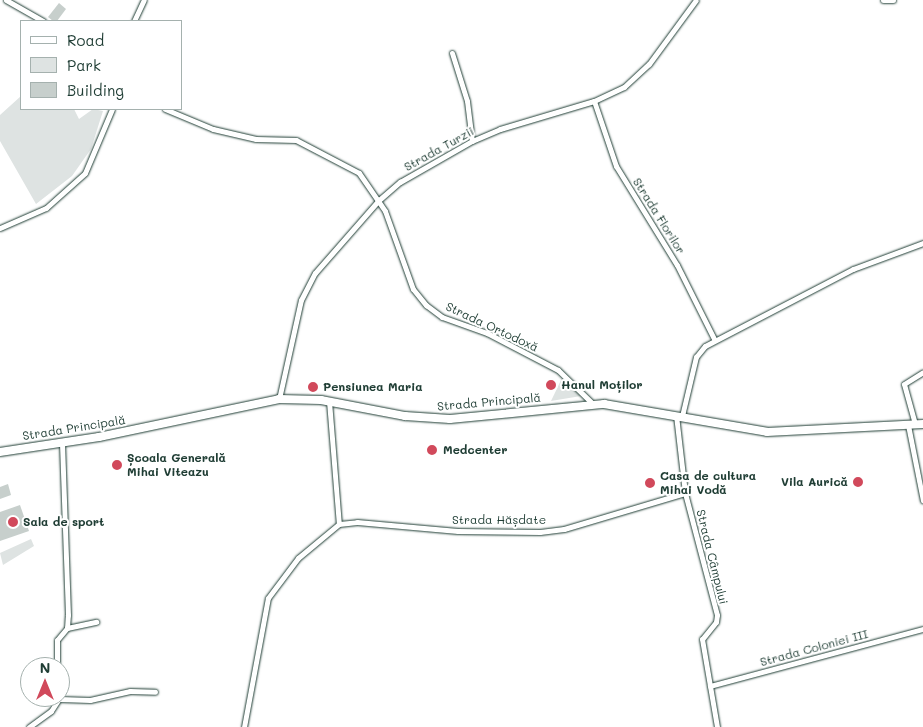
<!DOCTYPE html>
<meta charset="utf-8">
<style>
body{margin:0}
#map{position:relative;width:923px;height:727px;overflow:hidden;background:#fff;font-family:Mali,sans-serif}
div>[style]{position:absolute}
.green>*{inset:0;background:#dee3e2}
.building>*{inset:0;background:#c7cfcc}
.roads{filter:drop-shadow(0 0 1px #1f3d34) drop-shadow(0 0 1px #1f3d34)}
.street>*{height:5px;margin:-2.5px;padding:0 2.5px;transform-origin:2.5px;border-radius:2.5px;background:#fff}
.primary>*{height:8px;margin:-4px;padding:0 4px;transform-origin:4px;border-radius:4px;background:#fff}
.dots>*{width:14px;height:14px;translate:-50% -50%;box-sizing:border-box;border:2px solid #fff;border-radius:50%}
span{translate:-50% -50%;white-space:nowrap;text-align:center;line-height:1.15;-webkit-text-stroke:4px #fff;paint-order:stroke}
.street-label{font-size:12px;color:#1f3d34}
.poi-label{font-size:12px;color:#1f3d34;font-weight:700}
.left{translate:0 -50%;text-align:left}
.right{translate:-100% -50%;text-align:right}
.legend{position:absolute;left:20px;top:20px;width:162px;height:90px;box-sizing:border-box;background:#fff;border:1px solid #a5b1ae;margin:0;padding:6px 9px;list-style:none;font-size:15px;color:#1f3d34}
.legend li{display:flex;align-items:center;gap:10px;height:25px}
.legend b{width:25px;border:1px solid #a5b1ae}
.north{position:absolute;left:20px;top:657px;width:50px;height:50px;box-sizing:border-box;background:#fff;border:1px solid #a5b1ae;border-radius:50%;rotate:0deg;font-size:14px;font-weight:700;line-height:20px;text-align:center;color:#1f3d34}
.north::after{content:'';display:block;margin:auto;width:18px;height:22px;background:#d1495b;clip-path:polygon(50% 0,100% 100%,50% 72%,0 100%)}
</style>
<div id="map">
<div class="green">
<div style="clip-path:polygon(21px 96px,21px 109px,74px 109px,79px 119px,93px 109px,103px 111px,91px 149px,72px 176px,36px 204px,0 141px,0 115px)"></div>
<div style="clip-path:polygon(562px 378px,574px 386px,581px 396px,551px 401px)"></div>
<div style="clip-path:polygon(31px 539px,34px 546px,3px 565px,0 553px)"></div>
</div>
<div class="building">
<div style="clip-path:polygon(59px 3px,66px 9px,57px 21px,53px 21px,48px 17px)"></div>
<div style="clip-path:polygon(8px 484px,11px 495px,0 499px,0 487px)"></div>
<div style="clip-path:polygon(20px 505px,29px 531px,0 541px,0 512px)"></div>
</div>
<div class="roads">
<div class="street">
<div style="left:6px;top:0;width:43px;rotate:29.6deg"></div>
<div style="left:883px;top:0;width:10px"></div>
<div style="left:134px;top:21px;width:23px;rotate:-65deg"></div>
<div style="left:452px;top:53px;width:50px;rotate:72.6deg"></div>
<div style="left:467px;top:101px;width:40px;rotate:82.9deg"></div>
<div style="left:594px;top:101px;width:69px;rotate:71.3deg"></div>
<div style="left:616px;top:166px;width:116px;rotate:58.4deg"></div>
<div style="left:677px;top:265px;width:83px;rotate:63.4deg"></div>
<div style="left:165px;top:109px;width:52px;rotate:22.6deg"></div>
<div style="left:213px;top:129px;width:44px;rotate:13.1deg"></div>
<div style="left:256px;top:139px;width:40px;rotate:1.4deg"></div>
<div style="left:296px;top:140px;width:71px;rotate:27.6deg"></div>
<div style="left:359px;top:173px;width:46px;rotate:55.6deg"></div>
<div style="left:385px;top:211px;width:83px;rotate:70.3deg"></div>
<div style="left:413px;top:289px;width:21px;rotate:51deg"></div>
<div style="left:426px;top:305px;width:20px;rotate:37deg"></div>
<div style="left:442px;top:317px;width:48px;rotate:19.6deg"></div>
<div style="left:487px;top:333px;width:80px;rotate:27.5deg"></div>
<div style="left:558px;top:370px;width:49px;rotate:44.2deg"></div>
<div style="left:0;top:228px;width:50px;rotate:-23.5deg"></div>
<div style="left:46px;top:208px;width:52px;rotate:-41.9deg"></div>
<div style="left:85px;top:173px;width:69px;rotate:-67.1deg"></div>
<div style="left:279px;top:399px;width:101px;rotate:-77.5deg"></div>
<div style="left:301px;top:300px;width:30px;rotate:-63deg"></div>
<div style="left:315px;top:273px;width:97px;rotate:-48.8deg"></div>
<div style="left:379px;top:200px;width:28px;rotate:-41deg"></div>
<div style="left:400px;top:182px;width:83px;rotate:-29.7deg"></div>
<div style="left:472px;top:141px;width:30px;rotate:-23deg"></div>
<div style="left:500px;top:129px;width:98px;rotate:-16.6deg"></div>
<div style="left:594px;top:101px;width:33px;rotate:-25deg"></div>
<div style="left:624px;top:87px;width:34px;rotate:-43deg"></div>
<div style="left:649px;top:64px;width:79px;rotate:-53.7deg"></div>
<div style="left:329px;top:401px;width:123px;rotate:85.4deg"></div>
<div style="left:676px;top:415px;width:79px;rotate:83.4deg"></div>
<div style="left:685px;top:493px;width:126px;rotate:75.3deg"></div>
<div style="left:717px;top:615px;width:7px;rotate:98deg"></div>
<div style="left:716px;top:622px;width:22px;rotate:129deg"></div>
<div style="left:702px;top:639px;width:89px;rotate:80.3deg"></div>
<div style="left:682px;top:416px;width:61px;rotate:-76.7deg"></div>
<div style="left:696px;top:357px;width:14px;rotate:-51deg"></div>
<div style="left:705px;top:346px;width:167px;rotate:-27.5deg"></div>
<div style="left:853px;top:269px;width:75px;rotate:-20.4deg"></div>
<div style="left:915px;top:424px;width:41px;rotate:-105.4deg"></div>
<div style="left:904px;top:384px;width:22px;rotate:-32deg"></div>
<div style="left:908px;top:425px;width:77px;rotate:78.8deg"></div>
<div style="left:67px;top:628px;width:30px;rotate:-12deg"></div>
<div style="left:57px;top:667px;width:27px;rotate:-90deg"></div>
<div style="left:57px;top:640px;width:16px;rotate:-50deg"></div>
<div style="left:67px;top:628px;width:13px;rotate:-86deg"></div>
<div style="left:68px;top:615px;width:172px;rotate:-92deg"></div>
<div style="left:710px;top:686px;width:220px;rotate:-15deg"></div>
<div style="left:60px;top:699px;width:30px;rotate:2deg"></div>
<div style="left:90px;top:700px;width:41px;rotate:-12.7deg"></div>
<div style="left:130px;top:691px;width:25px;rotate:2deg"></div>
<div style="left:29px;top:727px;width:27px;rotate:-36deg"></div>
<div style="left:51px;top:711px;width:17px;rotate:-57deg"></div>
<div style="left:244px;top:727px;width:131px;rotate:-79.5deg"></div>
<div style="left:268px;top:598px;width:50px;rotate:-53.1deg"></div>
<div style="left:298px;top:558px;width:53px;rotate:-39.7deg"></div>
<div style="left:339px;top:524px;width:18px;rotate:-6deg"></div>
<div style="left:357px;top:522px;width:101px;rotate:5.1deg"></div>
<div style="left:458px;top:531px;width:82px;rotate:0.7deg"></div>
<div style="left:540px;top:532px;width:24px;rotate:-7deg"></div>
<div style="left:564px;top:529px;width:126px;rotate:-16.6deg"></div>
</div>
<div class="primary">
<div style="left:0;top:452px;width:100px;rotate:-8.6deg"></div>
<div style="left:99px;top:437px;width:184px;rotate:-11.9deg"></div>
<div style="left:279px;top:399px;width:42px;rotate:1.4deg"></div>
<div style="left:321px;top:400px;width:86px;rotate:10.8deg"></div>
<div style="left:405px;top:416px;width:45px;rotate:3.8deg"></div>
<div style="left:450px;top:419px;width:155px;rotate:-5.6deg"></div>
<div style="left:604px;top:404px;width:165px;rotate:9.7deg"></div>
<div style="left:767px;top:432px;width:156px;rotate:-2.9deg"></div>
</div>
</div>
<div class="dots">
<div style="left:551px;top:385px;background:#d1495b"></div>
<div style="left:313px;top:387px;background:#d1495b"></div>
<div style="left:432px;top:450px;background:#d1495b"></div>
<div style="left:117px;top:465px;background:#d1495b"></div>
<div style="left:858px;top:482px;background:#d1495b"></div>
<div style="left:650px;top:483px;background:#d1495b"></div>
<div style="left:13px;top:522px;background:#d1495b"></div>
</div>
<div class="street-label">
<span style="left:439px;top:149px;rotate:-29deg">Strada Turzii</span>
<span style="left:659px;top:216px;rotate:58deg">Strada Florilor</span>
<span style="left:492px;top:327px;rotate:25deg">Strada Ortodoxă</span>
<span style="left:489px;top:402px;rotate:-5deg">Strada Principală</span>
<span style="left:74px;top:428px;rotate:-9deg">Strada Principală</span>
<span style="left:499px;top:520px">Strada Hășdate</span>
<span style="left:712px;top:557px;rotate:76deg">Strada Câmpului</span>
<span style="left:814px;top:648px;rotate:-15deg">Strada Coloniei III</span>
</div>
<div class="poi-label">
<span class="left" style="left:561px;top:385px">Hanul Moților</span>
<span class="left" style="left:323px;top:387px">Pensiunea Maria</span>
<span class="left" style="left:443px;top:450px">Medcenter</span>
<span class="left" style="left:127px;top:465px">Școala Generală<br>Mihai Viteazu</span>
<span class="left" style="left:660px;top:483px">Casa de cultura<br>Mihai Vodă</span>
<span class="right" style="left:848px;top:482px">Vila Aurică</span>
<span class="left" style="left:23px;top:522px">Sala de sport</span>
</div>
<ul class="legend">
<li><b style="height:6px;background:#fff"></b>Road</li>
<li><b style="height:14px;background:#dee3e2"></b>Park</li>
<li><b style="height:14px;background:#c7cfcc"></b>Building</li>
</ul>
<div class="north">N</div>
</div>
